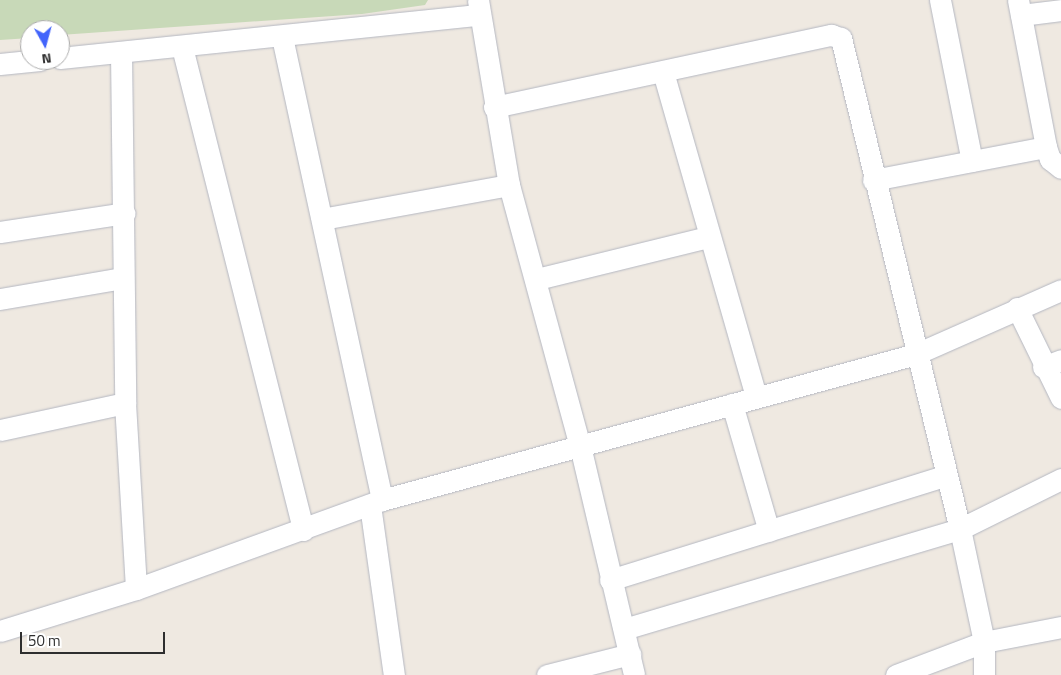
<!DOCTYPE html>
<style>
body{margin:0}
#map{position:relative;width:1061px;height:675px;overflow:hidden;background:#efe9e1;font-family:"Titillium Web",sans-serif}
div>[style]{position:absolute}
.cemetery>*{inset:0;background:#c8d9b8}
.roads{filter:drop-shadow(0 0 1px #b4b7c1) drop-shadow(0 0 1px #b4b7c1)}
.minor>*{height:21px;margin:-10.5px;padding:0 10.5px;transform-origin:10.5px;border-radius:10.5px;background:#fff}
span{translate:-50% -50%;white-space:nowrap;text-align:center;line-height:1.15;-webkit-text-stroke:4.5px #fff;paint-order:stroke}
.north{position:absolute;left:20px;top:20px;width:50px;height:50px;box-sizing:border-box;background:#fff;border:1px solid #ababab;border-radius:50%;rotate:173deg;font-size:14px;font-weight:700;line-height:20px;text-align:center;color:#2e2e2e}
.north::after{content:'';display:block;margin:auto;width:18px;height:22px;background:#4264fb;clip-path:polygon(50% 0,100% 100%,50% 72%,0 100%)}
.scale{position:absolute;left:20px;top:632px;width:145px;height:22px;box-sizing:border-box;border:2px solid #2e2e2e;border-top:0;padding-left:6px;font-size:15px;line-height:18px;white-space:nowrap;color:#2e2e2e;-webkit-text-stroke:4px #fff;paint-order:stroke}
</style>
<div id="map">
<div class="cemetery">
<div style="clip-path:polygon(0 0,428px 0,425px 5px,362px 14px,60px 35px,60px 30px,30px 30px,30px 38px,0 40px)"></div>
</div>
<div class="roads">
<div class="minor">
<div style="left:478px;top:0;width:188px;rotate:80.5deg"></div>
<div style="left:509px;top:185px;width:270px;rotate:74.8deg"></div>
<div style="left:580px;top:446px;width:235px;rotate:76.7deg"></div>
<div style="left:940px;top:0;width:164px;rotate:78.8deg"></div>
<div style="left:1018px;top:0;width:150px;rotate:79.2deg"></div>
<div style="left:1046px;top:147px;width:13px;rotate:72deg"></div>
<div style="left:1050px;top:159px;width:14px;rotate:39deg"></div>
<div style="left:1021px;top:15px;width:40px;rotate:-7.1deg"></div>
<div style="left:282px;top:37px;width:474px;rotate:77.8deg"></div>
<div style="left:182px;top:47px;width:498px;rotate:75.9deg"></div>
<div style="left:121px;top:52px;width:351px;rotate:89.3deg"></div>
<div style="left:125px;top:403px;width:186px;rotate:86.6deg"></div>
<div style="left:60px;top:58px;width:420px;rotate:-5.9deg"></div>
<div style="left:0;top:64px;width:40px;rotate:-5.7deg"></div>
<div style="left:663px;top:72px;width:338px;rotate:74deg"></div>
<div style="left:494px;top:107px;width:345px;rotate:-12.1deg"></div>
<div style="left:831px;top:35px;width:10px;rotate:17deg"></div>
<div style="left:841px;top:38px;width:505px;rotate:76.38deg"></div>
<div style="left:960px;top:529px;width:116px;rotate:78deg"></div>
<div style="left:984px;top:642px;width:33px;rotate:90deg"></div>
<div style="left:873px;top:180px;width:176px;rotate:-10.8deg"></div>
<div style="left:322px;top:219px;width:190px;rotate:-10.3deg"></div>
<div style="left:0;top:232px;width:126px;rotate:-8.6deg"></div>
<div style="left:537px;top:279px;width:176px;rotate:-13.8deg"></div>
<div style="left:0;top:299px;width:125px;rotate:-9.7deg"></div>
<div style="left:1017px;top:308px;width:100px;rotate:63.9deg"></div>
<div style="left:1043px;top:367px;width:19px;rotate:-21deg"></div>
<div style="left:732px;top:404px;width:132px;rotate:73.8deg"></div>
<div style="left:0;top:430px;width:128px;rotate:-12.2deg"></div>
<div style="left:370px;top:505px;width:172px;rotate:82deg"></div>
<div style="left:610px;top:580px;width:350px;rotate:-17.3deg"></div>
<div style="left:624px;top:629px;width:351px;rotate:-16.6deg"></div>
<div style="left:960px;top:529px;width:113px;rotate:-26.3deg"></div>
<div style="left:0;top:631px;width:142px;rotate:-17.2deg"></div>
<div style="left:136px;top:589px;width:262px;rotate:-19.9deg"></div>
<div style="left:382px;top:500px;width:554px;rotate:-15.29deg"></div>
<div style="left:916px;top:354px;width:158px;rotate:-23.8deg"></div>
<div style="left:547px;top:675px;width:86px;rotate:-14.2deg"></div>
<div style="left:896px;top:675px;width:94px;rotate:-20.6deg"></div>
<div style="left:984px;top:642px;width:78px;rotate:-11deg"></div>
</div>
</div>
<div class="north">N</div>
<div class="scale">50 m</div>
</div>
